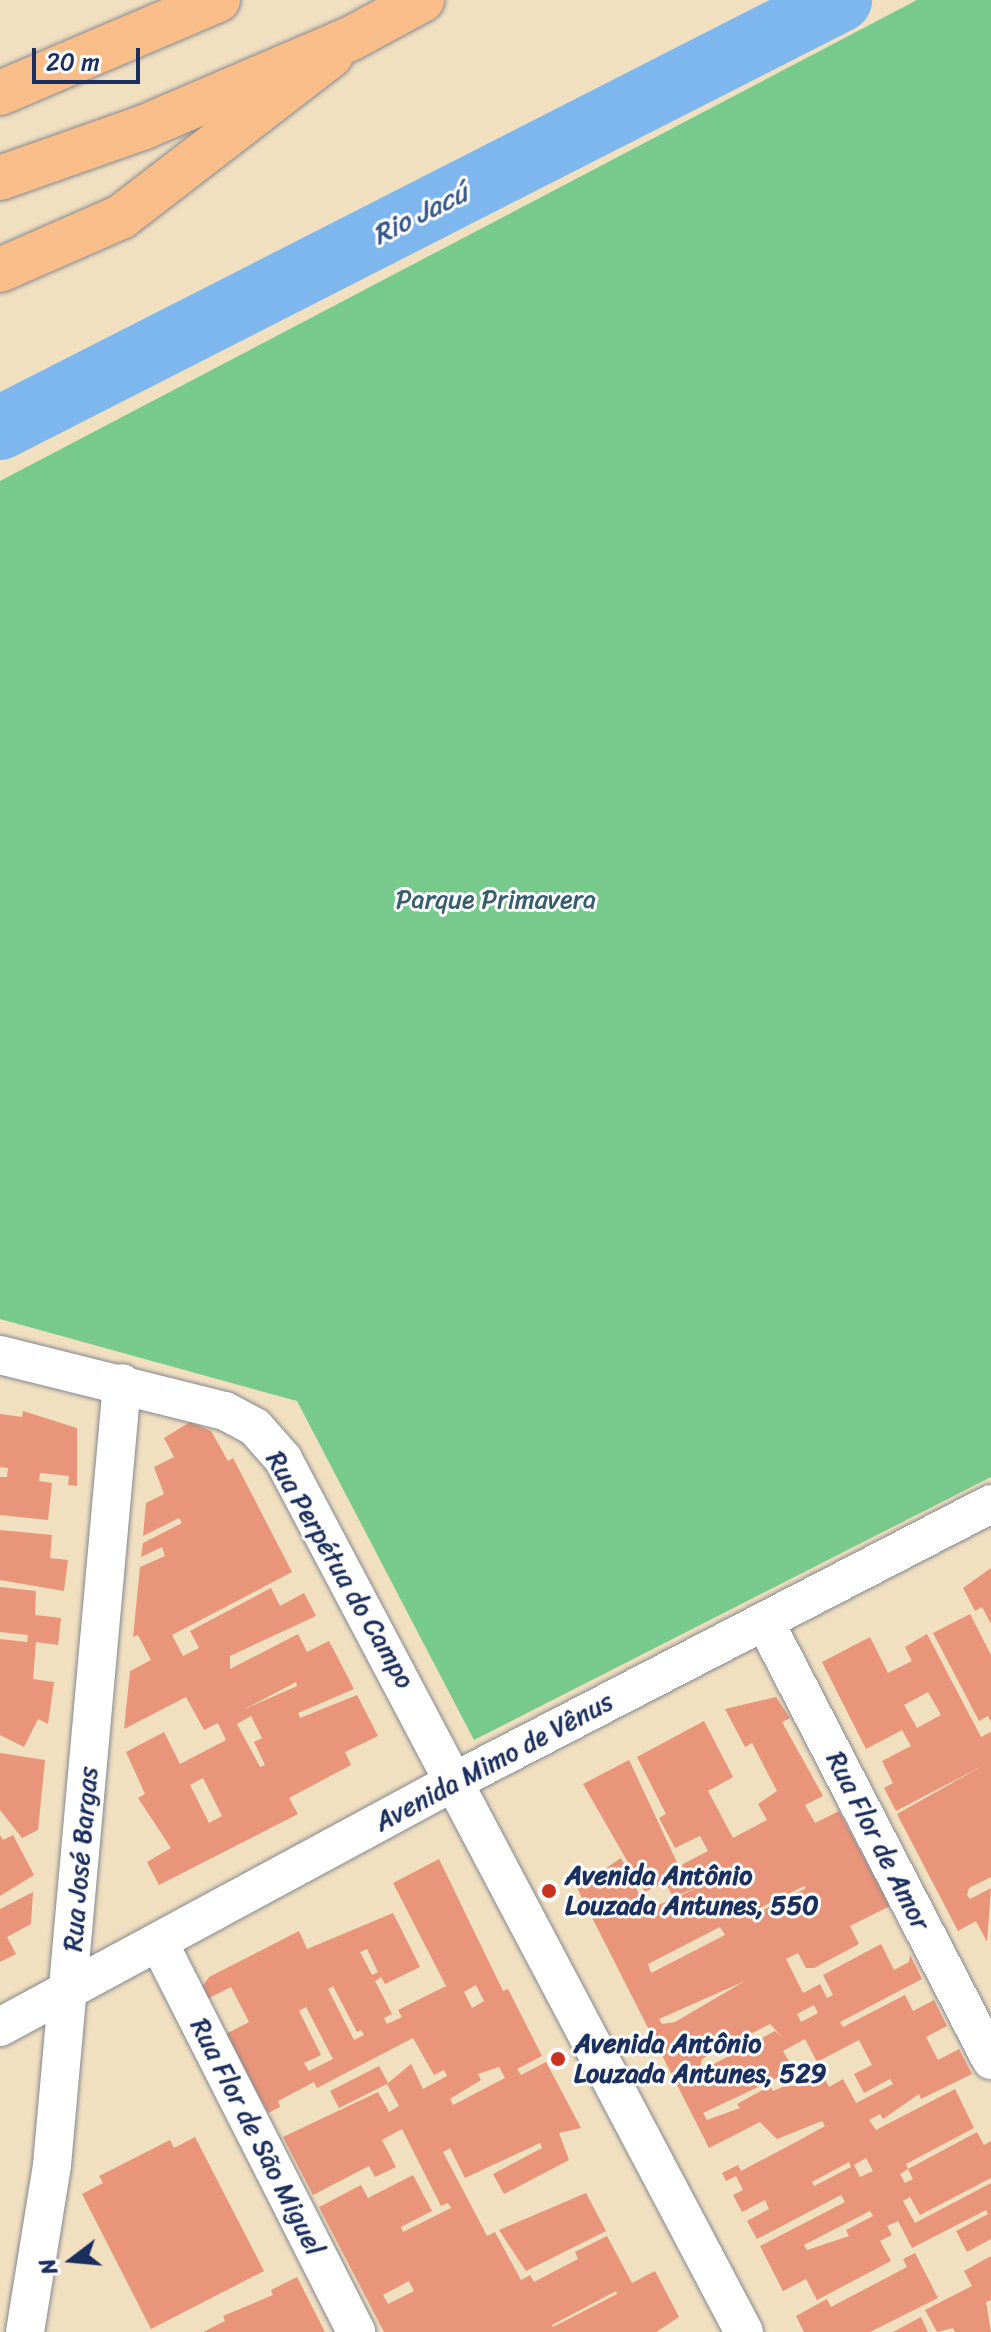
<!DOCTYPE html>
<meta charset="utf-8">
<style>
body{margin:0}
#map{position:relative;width:991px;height:2332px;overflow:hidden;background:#f1e0c0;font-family:Sriracha,sans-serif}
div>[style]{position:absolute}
.green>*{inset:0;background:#78ca8c}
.river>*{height:64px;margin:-32px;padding:0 32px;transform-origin:32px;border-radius:32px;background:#7db7ee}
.building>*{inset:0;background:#e9957a}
.roads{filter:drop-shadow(0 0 2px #86888f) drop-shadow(0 0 2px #86888f)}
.street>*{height:38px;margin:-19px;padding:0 19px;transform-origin:19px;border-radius:19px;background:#fff}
.primary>*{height:44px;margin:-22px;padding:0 22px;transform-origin:22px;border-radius:22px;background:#f8bd88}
.highway>*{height:44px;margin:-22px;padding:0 22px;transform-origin:22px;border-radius:22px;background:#f8bd88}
.dots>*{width:22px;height:22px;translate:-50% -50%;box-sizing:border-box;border:4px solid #fff;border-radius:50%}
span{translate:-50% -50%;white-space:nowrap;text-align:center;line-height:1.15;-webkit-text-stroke:6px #fff;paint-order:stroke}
.park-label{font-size:26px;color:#375e6c}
.street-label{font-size:26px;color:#1b2f5e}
.poi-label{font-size:26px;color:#1b2f5e;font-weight:700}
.left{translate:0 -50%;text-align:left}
.water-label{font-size:28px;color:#385889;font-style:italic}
.north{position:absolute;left:32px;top:2220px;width:80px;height:80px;-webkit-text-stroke:6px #fff;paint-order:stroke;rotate:254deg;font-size:22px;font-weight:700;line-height:32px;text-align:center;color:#1b2f5e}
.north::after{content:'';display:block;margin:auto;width:28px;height:36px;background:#1b2f5e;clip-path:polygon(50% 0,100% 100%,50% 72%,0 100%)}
.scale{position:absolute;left:32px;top:48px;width:108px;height:36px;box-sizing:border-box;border:4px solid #1b2f5e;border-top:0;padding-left:10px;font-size:24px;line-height:28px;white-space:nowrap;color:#1b2f5e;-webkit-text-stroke:6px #fff;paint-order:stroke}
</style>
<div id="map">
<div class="green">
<div style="clip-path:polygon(917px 0,991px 0,991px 1477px,474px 1740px,297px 1401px,0 1319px,0 481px)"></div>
</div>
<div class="river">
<div style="left:0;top:428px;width:943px;rotate:-27deg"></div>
</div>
<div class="building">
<div style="clip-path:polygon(23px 1411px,77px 1428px,77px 1486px,68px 1485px,69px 1476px,40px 1473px,39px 1481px,52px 1483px,48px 1520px,0 1515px,0 1477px,7px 1477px,8px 1468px,0 1467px,0 1414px,22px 1417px)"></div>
<div style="clip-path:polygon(evenodd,190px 1422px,211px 1431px,228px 1461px,233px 1458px,292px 1572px,172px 1635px,183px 1656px,199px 1648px,190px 1631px,271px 1588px,280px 1606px,304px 1593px,316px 1616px,230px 1656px,230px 1669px,298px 1634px,307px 1652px,329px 1641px,354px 1689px,298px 1713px,300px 1718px,357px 1695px,378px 1736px,345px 1752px,351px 1765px,289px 1798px,298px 1814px,159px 1885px,147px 1862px,171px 1848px,138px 1798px,145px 1794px,126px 1752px,164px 1732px,180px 1764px,226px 1740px,218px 1723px,204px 1730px,186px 1697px,124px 1729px,130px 1671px,151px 1660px,138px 1635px,133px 1637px,140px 1567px,165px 1556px,162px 1547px,141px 1557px,143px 1543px,182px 1523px,179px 1518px,143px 1536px,146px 1503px,164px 1494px,154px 1467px,174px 1457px,164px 1438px,190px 1422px,296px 1682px,297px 1686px,243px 1710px,296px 1682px,190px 1422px,251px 1716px,262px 1738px,254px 1742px,265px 1765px,260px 1767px,237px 1724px,251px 1716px,190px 1422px,203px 1778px,222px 1816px,209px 1823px,190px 1785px,203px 1778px)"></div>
<div style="clip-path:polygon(0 1530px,52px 1535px,50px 1558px,68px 1560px,64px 1591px,0 1580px)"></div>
<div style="clip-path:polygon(991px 1568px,991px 1624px,982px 1607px,975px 1611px,963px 1588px)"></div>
<div style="clip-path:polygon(0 1587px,36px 1591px,35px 1615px,61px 1618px,58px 1645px,36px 1642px,33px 1679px,54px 1682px,48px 1724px,38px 1719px,24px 1747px,0 1735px,0 1639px,27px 1642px,28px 1635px,0 1632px)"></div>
<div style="clip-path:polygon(970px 1614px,991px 1655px,991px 1722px,988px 1716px,979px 1721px,933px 1633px)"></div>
<div style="clip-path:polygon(evenodd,927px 1634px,981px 1737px,991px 1732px,991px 1877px,969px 1888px,967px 1895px,970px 1899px,991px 1888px,987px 1942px,976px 1921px,958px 1931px,897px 1814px,984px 1765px,896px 1811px,884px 1788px,893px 1783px,882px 1761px,911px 1746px,902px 1730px,866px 1749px,822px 1662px,870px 1637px,888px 1673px,912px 1661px,905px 1647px,927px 1634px,928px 1692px,941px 1715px,917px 1728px,904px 1705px,928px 1692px)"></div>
<div style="clip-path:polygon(evenodd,776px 1697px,790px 1718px,782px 1722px,823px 1796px,805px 1805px,815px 1823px,839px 1811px,890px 1906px,850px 1926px,859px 1944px,814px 1968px,806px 1968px,798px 1953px,786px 1959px,803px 1993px,820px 1984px,827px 1998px,833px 1995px,823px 1975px,881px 1944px,894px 1970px,909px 1962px,910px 1955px,922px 1979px,840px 2022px,843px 2027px,905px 1995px,913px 2011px,934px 2000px,947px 2026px,926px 2037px,938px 2060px,959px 2049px,972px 2074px,921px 2099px,919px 2094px,883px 2119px,880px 2114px,869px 2120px,876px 2130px,955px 2089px,974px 2128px,906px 2164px,908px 2169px,900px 2174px,905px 2183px,913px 2179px,908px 2169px,977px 2132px,984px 2145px,991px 2141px,991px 2178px,920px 2215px,910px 2197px,903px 2201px,915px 2223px,991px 2183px,991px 2239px,967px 2252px,956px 2231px,988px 2214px,986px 2210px,912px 2248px,898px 2221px,887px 2226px,892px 2235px,880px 2241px,891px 2261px,817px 2300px,806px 2279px,783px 2291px,760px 2246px,845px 2202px,841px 2195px,757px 2239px,747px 2221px,769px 2209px,765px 2200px,742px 2212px,733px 2195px,743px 2190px,736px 2176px,726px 2181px,722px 2173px,738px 2165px,741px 2171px,794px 2143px,825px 2126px,822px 2121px,777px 2139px,760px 2122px,709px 2148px,577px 1888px,621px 1858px,647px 1910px,704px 1885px,673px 1897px,665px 1882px,645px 1892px,583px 1784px,629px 1760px,681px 1871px,683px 1864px,708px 1851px,700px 1836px,675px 1848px,659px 1818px,666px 1814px,637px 1757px,704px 1721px,733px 1777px,708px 1791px,733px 1838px,767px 1820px,758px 1804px,777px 1791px,752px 1743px,745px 1747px,725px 1709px,776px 1697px,804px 1886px,806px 1888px,761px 1911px,760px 1908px,804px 1886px,776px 1697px,720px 1927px,725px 1935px,651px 1973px,648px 1964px,720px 1927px,776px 1697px,745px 1981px,675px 2022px,662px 2024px,659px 2019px,745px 1981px,776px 1697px,814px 2005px,818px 2013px,801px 2022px,797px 2014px,814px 2005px,776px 1697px,770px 2024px,783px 2038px,775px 2031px,699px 2072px,702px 2059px,770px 2024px,776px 1697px,805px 2039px,817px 2062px,859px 2040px,872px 2065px,854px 2074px,864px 2093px,890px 2079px,893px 2084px,856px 2103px,843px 2079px,829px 2087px,821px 2071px,773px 2091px,770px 2086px,737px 2104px,740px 2108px,707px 2120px,703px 2113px,794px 2070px,783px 2051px,805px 2039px,776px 1697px,866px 2158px,873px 2171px,860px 2177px,854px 2165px,866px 2158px,776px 1697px,849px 2162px,851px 2167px,814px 2186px,812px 2182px,849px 2162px,776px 1697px,870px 2211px,873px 2216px,846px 2230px,849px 2236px,807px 2250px,804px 2245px,870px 2211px)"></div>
<div style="clip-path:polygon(0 1753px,45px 1760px,38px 1830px,22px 1838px,0 1810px)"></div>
<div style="clip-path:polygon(0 1835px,3px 1840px,13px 1835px,34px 1875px,0 1896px)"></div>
<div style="clip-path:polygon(evenodd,439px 1859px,503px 1991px,508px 1989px,542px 2056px,517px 2069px,521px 2075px,546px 2062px,581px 2128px,559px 2133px,569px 2160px,504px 2194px,493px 2174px,542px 2148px,540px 2143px,465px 2178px,450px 2148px,443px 2152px,487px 2236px,495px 2232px,521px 2280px,530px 2275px,534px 2282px,578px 2259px,575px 2252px,607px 2236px,632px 2283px,655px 2271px,679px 2317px,656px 2332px,384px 2332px,319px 2207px,361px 2185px,368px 2198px,413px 2175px,432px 2211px,401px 2227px,403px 2232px,451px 2208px,448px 2203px,441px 2206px,402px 2129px,382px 2140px,396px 2167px,375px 2177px,369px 2166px,313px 2195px,283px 2137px,378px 2092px,389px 2112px,399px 2106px,387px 2084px,339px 2108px,330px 2091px,379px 2066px,388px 2083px,411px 2064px,423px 2089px,447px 2076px,444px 2070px,434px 2075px,413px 2038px,317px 2088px,314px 2082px,278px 2101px,280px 2107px,268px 2113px,226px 2034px,249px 2022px,231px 1987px,207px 1999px,201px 1988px,209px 1977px,299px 1931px,307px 1949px,393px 1913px,420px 1967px,385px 1984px,381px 1977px,375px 1981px,392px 2014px,384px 2018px,387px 2024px,402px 2017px,398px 2010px,446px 1986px,393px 1883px,439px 1859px,367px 1949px,378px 1972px,372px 1975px,360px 1952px,367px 1949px,439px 1859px,476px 1985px,484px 2001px,472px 2008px,464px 1992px,476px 1985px,439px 1859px,333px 1986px,357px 2032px,361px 2030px,364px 2035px,354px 2040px,328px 1989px,333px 1986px,439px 1859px,306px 2007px,333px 2059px,309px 2071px,304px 2063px,321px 2055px,299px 2011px,306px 2007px,439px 1859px,499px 2067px,505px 2078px,453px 2105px,450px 2099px,481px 2080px,478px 2074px,499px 2067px,439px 1859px,409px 2281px,414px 2291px,388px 2304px,383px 2295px,409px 2281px,439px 1859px,616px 2291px,617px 2294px,553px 2327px,552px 2325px,616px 2291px)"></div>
<div style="clip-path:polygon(33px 1892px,31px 1924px,7px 1937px,16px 1954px,0 1962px,0 1909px)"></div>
<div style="clip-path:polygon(195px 2137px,264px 2271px,151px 2329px,82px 2194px,103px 2183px,99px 2176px,170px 2140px,174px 2148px)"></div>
<div style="clip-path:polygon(586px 2193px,606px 2231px,526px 2271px,499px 2230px)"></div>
<div style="clip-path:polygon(915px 2253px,938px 2298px,870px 2332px,804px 2332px,796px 2316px,827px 2299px,831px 2307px,907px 2267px,903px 2259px)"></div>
<div style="clip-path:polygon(991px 2256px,991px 2300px,986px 2302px,991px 2332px,955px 2332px,953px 2328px,937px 2332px,925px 2310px,972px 2286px,964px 2271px)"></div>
<div style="clip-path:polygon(297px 2277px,325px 2332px,203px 2332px,225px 2321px,223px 2316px,273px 2295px,271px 2290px)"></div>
<div style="clip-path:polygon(921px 2317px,928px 2332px,893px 2332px)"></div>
</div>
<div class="roads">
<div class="street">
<div style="left:0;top:1355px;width:232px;rotate:14deg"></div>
<div style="left:225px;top:1411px;width:34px;rotate:28deg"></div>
<div style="left:255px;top:1427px;width:43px;rotate:48.8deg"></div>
<div style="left:283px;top:1459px;width:987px;rotate:62.16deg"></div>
<div style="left:765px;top:1622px;width:493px;rotate:62.7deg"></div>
<div style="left:159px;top:1943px;width:436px;rotate:63.1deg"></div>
<div style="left:0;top:2027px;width:519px;rotate:-28.39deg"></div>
<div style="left:457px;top:1780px;width:601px;rotate:-27.33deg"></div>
<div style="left:25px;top:2332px;width:169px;rotate:-80.8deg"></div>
<div style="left:52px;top:2165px;width:785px;rotate:-84.88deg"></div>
</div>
<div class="primary">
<div style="left:0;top:270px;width:132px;rotate:-23.7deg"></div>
<div style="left:121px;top:217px;width:265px;rotate:-37.6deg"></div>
</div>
<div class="highway">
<div style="left:0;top:93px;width:237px;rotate:-23.1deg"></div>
<div style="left:0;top:178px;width:151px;rotate:-19.4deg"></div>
<div style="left:142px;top:128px;width:228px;rotate:-23.2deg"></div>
<div style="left:352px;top:38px;width:80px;rotate:-28.5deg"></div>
</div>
</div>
<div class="dots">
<div style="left:549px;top:1891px;background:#c8321e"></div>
<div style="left:558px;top:2059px;background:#c8321e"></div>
</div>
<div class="park-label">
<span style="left:496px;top:900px">Parque Primavera</span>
</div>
<div class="street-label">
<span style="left:340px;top:1570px;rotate:60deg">Rua Perpétua do Campo</span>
<span style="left:494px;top:1762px;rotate:-28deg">Avenida Mimo de Vênus</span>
<span style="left:878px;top:1841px;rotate:63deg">Rua Flor de Amor</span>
<span style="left:81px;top:1859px;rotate:-85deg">Rua José Bargas</span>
<span style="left:257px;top:2137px;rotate:63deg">Rua Flor de São Miguel</span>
</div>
<div class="poi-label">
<span class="left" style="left:565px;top:1891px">Avenida Antônio<br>Louzada Antunes, 550</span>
<span class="left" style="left:574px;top:2059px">Avenida Antônio<br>Louzada Antunes, 529</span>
</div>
<div class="water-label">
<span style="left:420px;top:214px;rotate:-27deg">Rio Jacú</span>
</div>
<div class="north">N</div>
<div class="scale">20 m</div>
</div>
